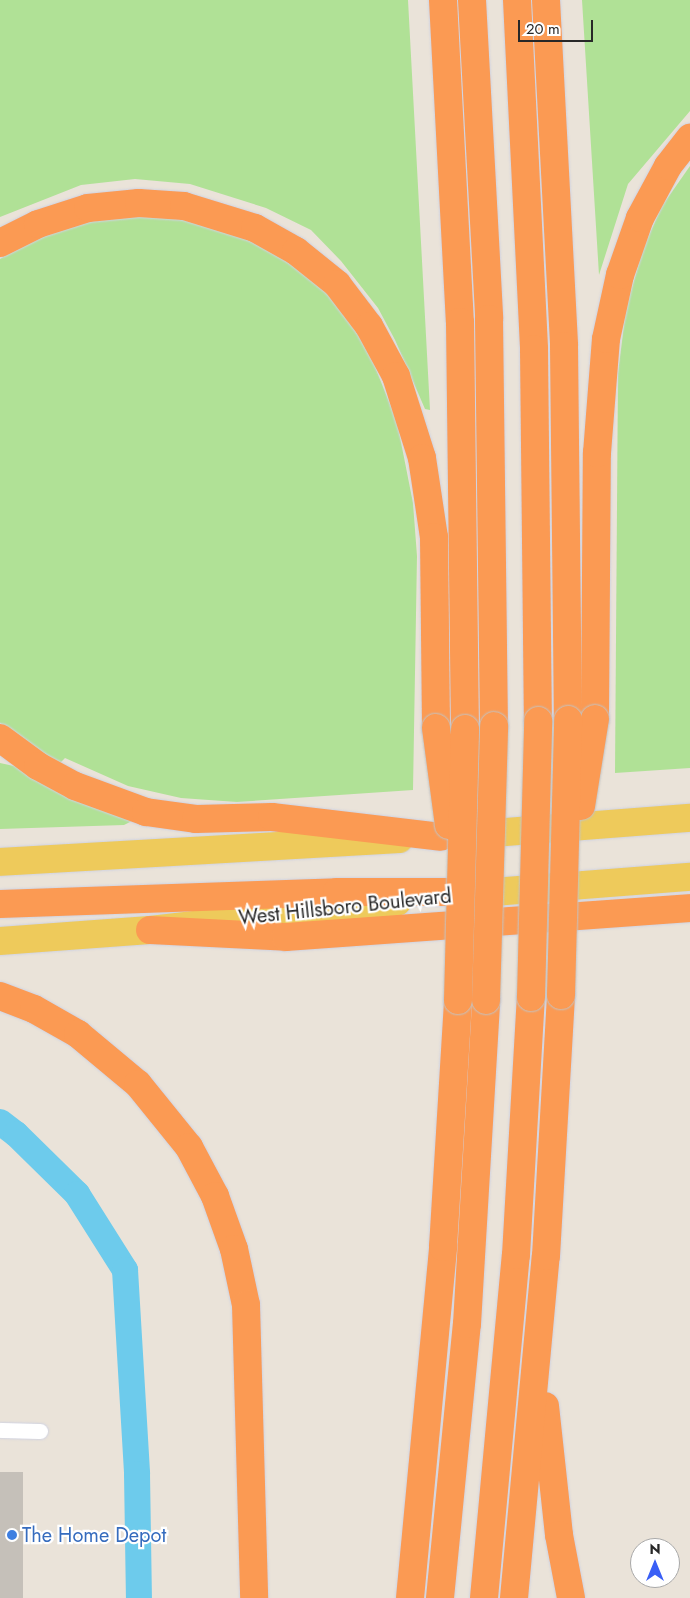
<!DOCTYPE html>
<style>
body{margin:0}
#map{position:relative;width:690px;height:1598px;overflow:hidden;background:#eae3d9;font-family:Jost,sans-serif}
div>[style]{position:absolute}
.green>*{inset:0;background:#b0e196}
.canal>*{height:26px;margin:-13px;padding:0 13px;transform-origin:13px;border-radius:13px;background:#6dcbec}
.building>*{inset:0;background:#c5c0b9;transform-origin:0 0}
.roads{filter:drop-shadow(0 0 1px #cfd2e1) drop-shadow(0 0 1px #cfd2e1)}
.service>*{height:15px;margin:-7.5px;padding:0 7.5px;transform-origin:7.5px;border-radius:7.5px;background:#fff}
.primary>*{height:28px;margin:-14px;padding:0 14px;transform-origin:14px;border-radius:14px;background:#eeca5b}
.motorway>*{height:28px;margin:-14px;padding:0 14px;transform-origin:14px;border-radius:14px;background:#fb9a53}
.bridges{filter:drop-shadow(0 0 1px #c3c3c3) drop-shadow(0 0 1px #c3c3c3)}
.motorway-bridge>*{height:28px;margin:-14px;padding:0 14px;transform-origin:14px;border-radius:14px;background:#fb9a53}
.dots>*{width:14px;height:14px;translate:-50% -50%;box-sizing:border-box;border:2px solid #fff;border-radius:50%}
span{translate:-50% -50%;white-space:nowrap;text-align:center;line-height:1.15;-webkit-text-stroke:4.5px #fff;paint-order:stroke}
.street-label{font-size:20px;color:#282828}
.shop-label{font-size:20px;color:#366cbe}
.left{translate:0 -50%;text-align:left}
.north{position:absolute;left:630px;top:1538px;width:50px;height:50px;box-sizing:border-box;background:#fff;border:1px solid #a9a9a9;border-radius:50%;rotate:0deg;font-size:14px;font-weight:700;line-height:20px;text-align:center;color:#282828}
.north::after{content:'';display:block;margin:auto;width:18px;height:22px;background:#3a5ff6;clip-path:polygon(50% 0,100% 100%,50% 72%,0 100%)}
.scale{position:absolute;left:518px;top:20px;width:75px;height:22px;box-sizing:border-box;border:2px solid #282828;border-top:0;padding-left:6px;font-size:15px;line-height:18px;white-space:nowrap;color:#282828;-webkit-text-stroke:4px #fff;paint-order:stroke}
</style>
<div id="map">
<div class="green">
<div style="clip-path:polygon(0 0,408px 0,430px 410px,425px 409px,395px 340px,378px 308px,341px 261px,311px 230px,266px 208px,190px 184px,135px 179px,81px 185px,0 217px)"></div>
<div style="clip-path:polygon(582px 0,690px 0,690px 111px,628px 184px,599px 275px)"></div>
<div style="clip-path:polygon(690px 166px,690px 768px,615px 773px,618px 373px,626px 309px,643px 249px,662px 206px)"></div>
<div style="clip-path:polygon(116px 215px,164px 215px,205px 223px,268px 245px,326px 289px,364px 339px,397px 422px,413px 503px,417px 556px,413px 790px,237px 802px,181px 798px,128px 786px,65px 758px,59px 764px,0 723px,0 259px,31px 240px,73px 224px)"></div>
<div style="clip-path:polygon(0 763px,23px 768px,132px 821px,124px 825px,0 829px)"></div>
</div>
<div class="canal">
<div style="left:0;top:1122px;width:20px;rotate:37deg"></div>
<div style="left:16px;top:1134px;width:86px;rotate:44.5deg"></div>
<div style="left:77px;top:1194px;width:90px;rotate:57.7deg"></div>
<div style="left:125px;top:1270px;width:204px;rotate:86.6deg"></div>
<div style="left:137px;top:1474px;width:124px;rotate:89.1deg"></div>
</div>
<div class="building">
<div style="left:0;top:1472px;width:23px;height:126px"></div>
</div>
<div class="roads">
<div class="service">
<div style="left:0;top:1430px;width:40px;rotate:1.4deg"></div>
</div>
<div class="primary">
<div style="left:467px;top:835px;width:224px;rotate:-4.4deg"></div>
<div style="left:0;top:862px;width:400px;rotate:-3.3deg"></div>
<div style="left:467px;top:894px;width:224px;rotate:-4.4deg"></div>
<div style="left:0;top:941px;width:150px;rotate:-4.2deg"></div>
<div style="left:150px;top:930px;width:249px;rotate:-6.5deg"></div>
</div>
<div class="motorway">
<div style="left:443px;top:0;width:322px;rotate:87deg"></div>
<div style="left:460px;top:322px;width:407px;rotate:89.3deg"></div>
<div style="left:472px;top:0;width:319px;rotate:86.9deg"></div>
<div style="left:489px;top:319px;width:407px;rotate:89.3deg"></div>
<div style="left:517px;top:0;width:349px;rotate:87.2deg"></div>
<div style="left:534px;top:349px;width:372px;rotate:89.4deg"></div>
<div style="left:546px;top:0;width:346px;rotate:87deg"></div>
<div style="left:564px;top:346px;width:374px;rotate:89.4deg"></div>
<div style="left:0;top:243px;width:42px;rotate:-26.6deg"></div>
<div style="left:38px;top:224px;width:52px;rotate:-17.7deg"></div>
<div style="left:88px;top:208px;width:51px;rotate:-5.6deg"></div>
<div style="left:139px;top:203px;width:45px;rotate:3.8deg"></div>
<div style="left:184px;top:206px;width:74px;rotate:17.2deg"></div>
<div style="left:255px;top:228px;width:47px;rotate:29.3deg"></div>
<div style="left:296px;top:251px;width:53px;rotate:38.8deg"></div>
<div style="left:337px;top:284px;width:53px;rotate:52.7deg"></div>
<div style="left:369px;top:326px;width:57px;rotate:61.6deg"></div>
<div style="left:396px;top:376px;width:86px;rotate:72.4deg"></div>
<div style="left:422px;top:458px;width:80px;rotate:81.4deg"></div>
<div style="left:434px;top:537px;width:191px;rotate:89.4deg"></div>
<div style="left:595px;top:719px;width:266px;rotate:-89.6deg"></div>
<div style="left:597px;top:453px;width:114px;rotate:-85.5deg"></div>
<div style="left:606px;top:339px;width:66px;rotate:-77.7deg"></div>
<div style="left:620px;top:275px;width:60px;rotate:-70.7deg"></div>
<div style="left:640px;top:218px;width:59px;rotate:-61.7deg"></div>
<div style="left:668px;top:166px;width:36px;rotate:-52deg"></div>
<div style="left:0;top:738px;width:47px;rotate:36.4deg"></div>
<div style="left:38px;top:766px;width:42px;rotate:28.4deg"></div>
<div style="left:75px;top:786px;width:76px;rotate:20.1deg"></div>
<div style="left:146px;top:812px;width:50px;rotate:8deg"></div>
<div style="left:196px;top:819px;width:76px;rotate:-1.5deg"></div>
<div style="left:272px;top:817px;width:170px;rotate:6.7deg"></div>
<div style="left:0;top:904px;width:337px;rotate:-2deg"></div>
<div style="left:337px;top:892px;width:142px"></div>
<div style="left:150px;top:930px;width:136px;rotate:2.9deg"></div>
<div style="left:286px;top:937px;width:405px;rotate:-4.1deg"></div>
<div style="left:0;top:996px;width:36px;rotate:21deg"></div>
<div style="left:34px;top:1009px;width:51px;rotate:29.6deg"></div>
<div style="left:78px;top:1034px;width:78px;rotate:39.8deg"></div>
<div style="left:138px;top:1084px;width:81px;rotate:51deg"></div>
<div style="left:189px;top:1147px;width:55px;rotate:62deg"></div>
<div style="left:215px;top:1196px;width:56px;rotate:70.3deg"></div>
<div style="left:234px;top:1249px;width:57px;rotate:77.9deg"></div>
<div style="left:246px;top:1305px;width:293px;rotate:88.4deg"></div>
<div style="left:545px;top:1406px;width:130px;rotate:83.8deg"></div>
<div style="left:559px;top:1535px;width:64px;rotate:79.2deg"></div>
<div style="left:410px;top:1598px;width:353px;rotate:-84.6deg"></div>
<div style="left:443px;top:1247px;width:247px;rotate:-86.5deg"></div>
<div style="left:440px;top:1598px;width:275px;rotate:-84.4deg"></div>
<div style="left:467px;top:1324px;width:325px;rotate:-86.6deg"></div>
<div style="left:484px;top:1598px;width:344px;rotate:-84.7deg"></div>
<div style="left:516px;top:1255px;width:258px;rotate:-86.7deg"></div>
<div style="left:514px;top:1598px;width:343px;rotate:-84.7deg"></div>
<div style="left:546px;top:1256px;width:261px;rotate:-86.7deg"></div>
</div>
</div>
<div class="bridges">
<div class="motorway-bridge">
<div style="left:436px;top:728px;width:98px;rotate:82.4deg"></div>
<div style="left:581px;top:806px;width:88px;rotate:-80.9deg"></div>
<div style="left:561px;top:995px;width:275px;rotate:-88.5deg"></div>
<div style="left:531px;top:997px;width:276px;rotate:-88.5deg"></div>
<div style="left:458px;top:1000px;width:271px;rotate:-88.5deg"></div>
<div style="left:486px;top:1000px;width:274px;rotate:-88.3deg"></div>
</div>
</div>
<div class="dots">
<div style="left:12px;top:1535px;background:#3f7fe0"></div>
</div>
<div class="street-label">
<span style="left:345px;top:907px;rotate:-6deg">West Hillsboro Boulevard</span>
</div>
<div class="shop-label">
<span class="left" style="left:22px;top:1535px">The Home Depot</span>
</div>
<div class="north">N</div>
<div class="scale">20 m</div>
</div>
